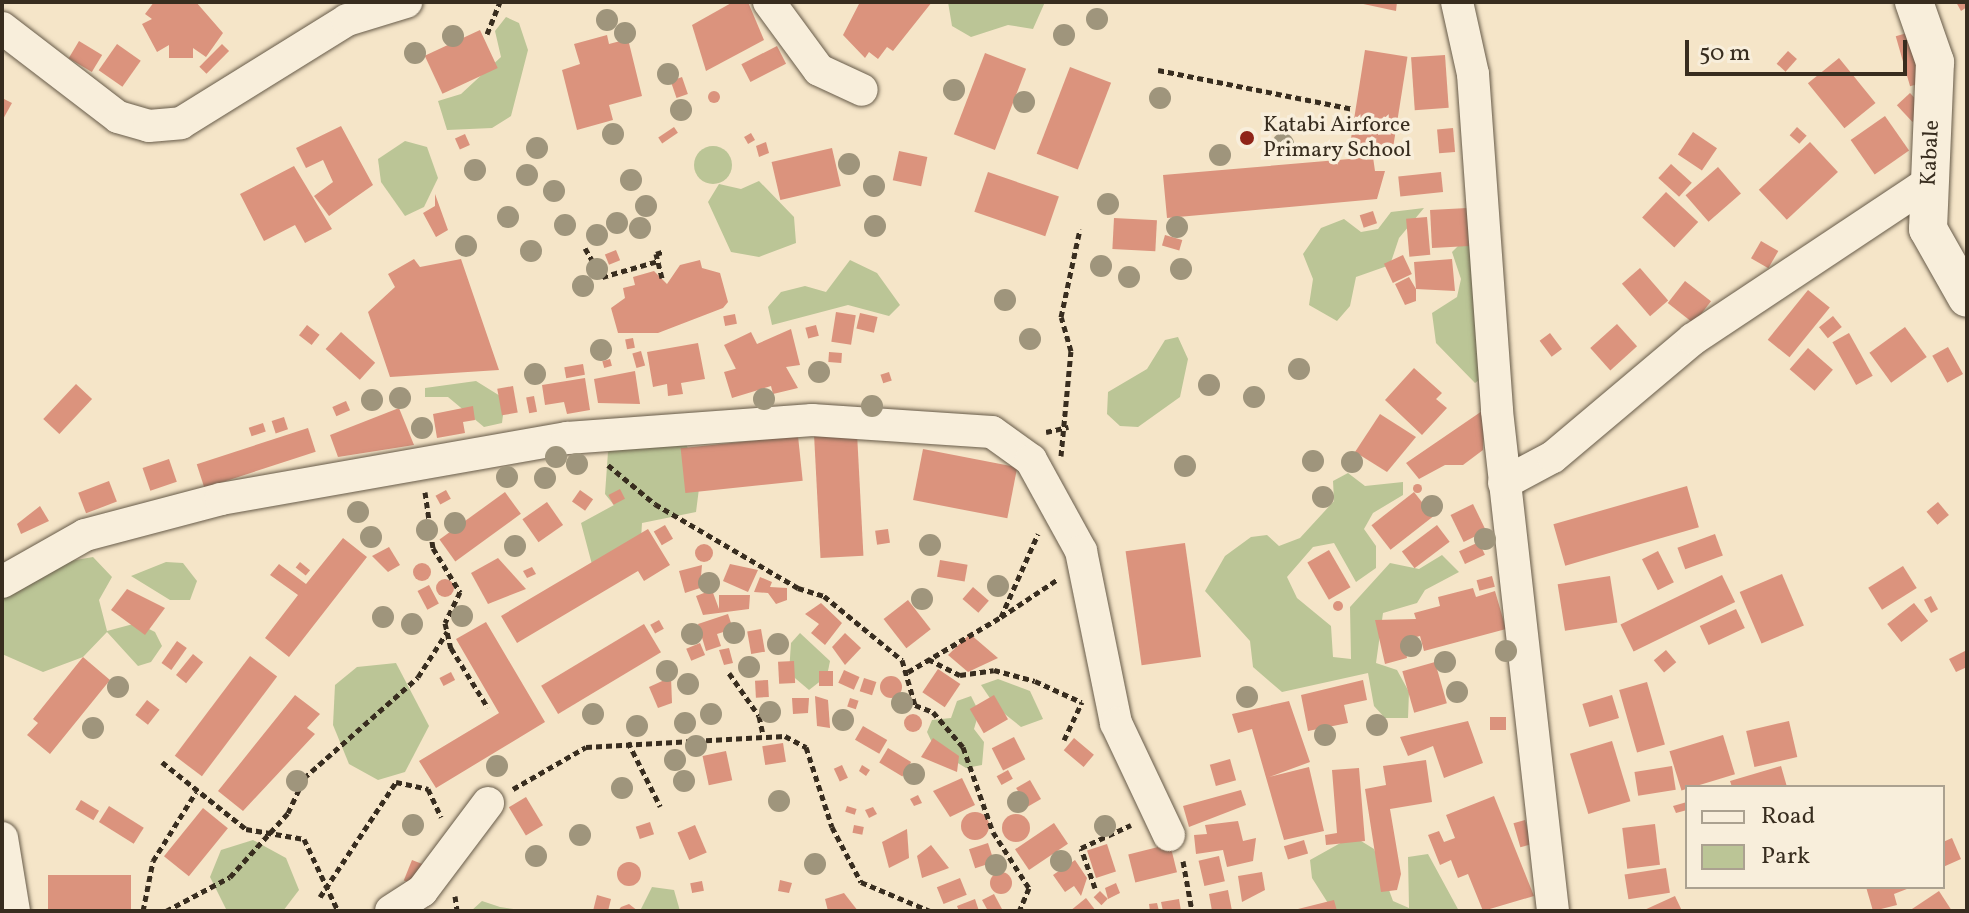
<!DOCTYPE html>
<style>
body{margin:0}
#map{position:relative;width:1969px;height:913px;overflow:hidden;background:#f5e5c8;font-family:Vollkorn,serif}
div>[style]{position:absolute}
.green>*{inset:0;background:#bbc596}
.round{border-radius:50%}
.building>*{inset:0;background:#db937d;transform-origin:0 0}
.path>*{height:5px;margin-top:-2.5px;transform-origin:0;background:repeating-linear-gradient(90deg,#382d1f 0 6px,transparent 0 10px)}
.roads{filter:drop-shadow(0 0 2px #675b49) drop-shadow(0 0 2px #675b49)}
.minor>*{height:32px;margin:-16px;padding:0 16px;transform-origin:16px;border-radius:16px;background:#f8eedb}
.tertiary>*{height:38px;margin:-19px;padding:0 19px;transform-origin:19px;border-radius:19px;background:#f8eedb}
.trees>*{width:22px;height:22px;margin:-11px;border-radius:50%;background:#9f957c}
.dots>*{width:22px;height:22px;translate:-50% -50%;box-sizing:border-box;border:4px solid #f8eedb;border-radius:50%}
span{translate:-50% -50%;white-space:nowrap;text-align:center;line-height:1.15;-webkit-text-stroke:7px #f8eedb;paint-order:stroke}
.poi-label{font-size:22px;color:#382d1f}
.left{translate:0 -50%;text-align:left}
.street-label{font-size:22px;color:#382d1f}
.frame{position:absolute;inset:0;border:4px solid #382d1f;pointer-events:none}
.legend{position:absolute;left:1685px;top:785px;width:260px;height:104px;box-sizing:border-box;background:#f8eedb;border:2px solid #aba190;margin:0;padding:10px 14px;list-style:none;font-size:24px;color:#382d1f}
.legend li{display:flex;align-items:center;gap:16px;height:40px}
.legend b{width:40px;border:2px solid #aba190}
.scale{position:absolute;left:1685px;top:40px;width:222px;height:36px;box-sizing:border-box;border:4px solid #382d1f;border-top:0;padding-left:10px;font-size:24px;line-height:28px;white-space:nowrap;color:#382d1f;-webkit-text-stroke:6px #f8eedb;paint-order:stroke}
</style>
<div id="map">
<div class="green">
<div style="clip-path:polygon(948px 2px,1045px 2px,1033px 29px,1008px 25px,971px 37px,952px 26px)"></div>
<div style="clip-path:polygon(506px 17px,519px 23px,528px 50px,511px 116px,492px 128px,447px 130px,438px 101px,461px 94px,501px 57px,495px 31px)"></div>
<div style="clip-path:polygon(405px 141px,427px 147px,438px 178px,424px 207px,405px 216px,381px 182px,378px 159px)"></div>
<div class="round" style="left:694px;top:146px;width:38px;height:38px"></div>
<div style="clip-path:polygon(759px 181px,794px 217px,796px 243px,759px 257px,731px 252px,708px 202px,719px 184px,741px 189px)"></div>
<div style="clip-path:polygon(1424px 208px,1399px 238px,1390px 265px,1356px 277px,1350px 306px,1337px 321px,1309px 305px,1313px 279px,1303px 254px,1321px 228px,1344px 219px,1361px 232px,1378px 229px,1391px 212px)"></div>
<div style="clip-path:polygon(1463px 241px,1493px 266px,1483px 377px,1475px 383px,1436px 343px,1432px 313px,1457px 297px,1461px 279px,1452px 252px)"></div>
<div style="clip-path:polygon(850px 260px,877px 273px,900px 305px,889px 316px,848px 305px,772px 325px,768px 307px,781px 292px,805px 286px,826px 292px)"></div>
<div style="clip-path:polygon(1178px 337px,1188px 359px,1180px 397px,1138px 427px,1120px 426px,1107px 414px,1108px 392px,1147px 369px,1165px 340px)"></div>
<div style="clip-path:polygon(476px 381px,505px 399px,502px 423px,484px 427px,448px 397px,425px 397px,425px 388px)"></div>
<div style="clip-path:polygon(683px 439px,701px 473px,696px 512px,642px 523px,641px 540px,594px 572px,581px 523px,614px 505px,605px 494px,608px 452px,627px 443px)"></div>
<div style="clip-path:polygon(1348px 473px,1365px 486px,1403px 482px,1403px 495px,1373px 513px,1364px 529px,1376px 546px,1376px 568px,1356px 582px,1334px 543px,1313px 547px,1287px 577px,1297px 598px,1331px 626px,1333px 657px,1351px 659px,1350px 607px,1390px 563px,1419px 569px,1442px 555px,1459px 572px,1425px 590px,1417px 603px,1383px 613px,1376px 663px,1397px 670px,1409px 692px,1408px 718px,1385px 718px,1374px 706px,1368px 673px,1282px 692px,1253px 667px,1250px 641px,1205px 591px,1225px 556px,1251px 537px,1267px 535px,1279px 546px,1300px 538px,1334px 501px,1333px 481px)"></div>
<div style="clip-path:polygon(93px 557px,112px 577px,99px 600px,107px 631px,137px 623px,155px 632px,162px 646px,151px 662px,138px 666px,107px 632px,83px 657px,43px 672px,2px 654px,2px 587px,42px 566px)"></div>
<div style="clip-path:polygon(166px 562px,183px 563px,197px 581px,190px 600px,170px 600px,131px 576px)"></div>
<div style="clip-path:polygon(800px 633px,830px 661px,827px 676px,809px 690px,789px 673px,791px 643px)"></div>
<div style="clip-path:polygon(396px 663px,429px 726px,405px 772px,378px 780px,349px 764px,333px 725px,335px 685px,357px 667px)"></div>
<div style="clip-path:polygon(998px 679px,1030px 691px,1043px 719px,1021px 727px,996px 707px,981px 685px)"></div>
<div style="clip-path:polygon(971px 696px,979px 712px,974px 729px,984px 742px,982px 765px,966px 768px,935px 749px,927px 732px,932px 720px,951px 718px,957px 701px)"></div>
<div style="clip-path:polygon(1353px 836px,1374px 849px,1393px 901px,1409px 908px,1408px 857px,1428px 854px,1459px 911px,1333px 911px,1312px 878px,1310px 860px)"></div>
<div style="clip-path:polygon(253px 840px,286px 858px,299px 890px,283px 911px,227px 911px,210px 877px,221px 850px)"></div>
<div style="clip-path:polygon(652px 887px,674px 890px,680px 911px,640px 911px)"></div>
<div style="clip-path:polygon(482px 901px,500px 907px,528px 911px,471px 911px)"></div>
</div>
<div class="building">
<div style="clip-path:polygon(154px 2px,196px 2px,223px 33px,206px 57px,193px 48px,193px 58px,169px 58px,169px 45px,157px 52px,142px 24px,152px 19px,145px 14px)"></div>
<div style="clip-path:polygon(733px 2px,748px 2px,764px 40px,706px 71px,692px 25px)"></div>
<div style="clip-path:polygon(860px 2px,932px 2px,893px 51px,887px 47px,878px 59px,869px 52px,865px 58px,843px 35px)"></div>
<div style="clip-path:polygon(1354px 2px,1397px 2px,1396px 11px)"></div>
<div style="clip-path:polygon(1956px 2px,1967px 2px,1967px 7px,1961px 11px)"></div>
<div style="left:480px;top:30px;width:42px;height:61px;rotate:65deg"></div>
<div style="left:1914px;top:31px;width:52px;height:19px;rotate:74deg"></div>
<div style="clip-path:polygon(607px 35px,609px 44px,628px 39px,642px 96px,609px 105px,613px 120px,577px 130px,562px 70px,580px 64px,574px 44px)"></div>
<div style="left:79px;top:41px;width:27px;height:20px;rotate:31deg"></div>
<div style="left:117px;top:44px;width:29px;height:32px;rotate:35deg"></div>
<div style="left:222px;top:44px;width:10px;height:32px;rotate:45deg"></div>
<div style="left:777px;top:46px;width:20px;height:40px;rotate:63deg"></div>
<div style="left:1365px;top:50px;width:43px;height:102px;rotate:9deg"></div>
<div style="left:1788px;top:51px;width:12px;height:17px;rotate:42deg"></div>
<div style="left:985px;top:53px;width:44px;height:87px;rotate:21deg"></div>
<div style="left:1445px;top:55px;width:53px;height:34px;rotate:86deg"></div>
<div style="left:1839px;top:58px;width:58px;height:40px;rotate:51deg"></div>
<div style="left:1070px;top:67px;width:44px;height:93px;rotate:21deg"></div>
<div style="left:682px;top:77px;width:18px;height:12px;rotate:71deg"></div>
<div class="round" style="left:708px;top:91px;width:12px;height:12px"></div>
<div style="left:1910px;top:93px;width:23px;height:18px;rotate:47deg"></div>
<div style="clip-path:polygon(2px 98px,12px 103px,2px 121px)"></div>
<div style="left:1885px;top:116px;width:42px;height:42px;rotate:55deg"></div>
<div style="clip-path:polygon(341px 126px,373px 185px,329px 216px,314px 196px,333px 182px,323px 160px,306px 168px,296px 148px)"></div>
<div style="left:674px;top:127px;width:7px;height:19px;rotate:56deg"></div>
<div style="left:1797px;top:127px;width:13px;height:11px;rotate:42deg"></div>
<div style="left:1453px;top:128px;width:24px;height:16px;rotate:85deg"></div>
<div style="left:1693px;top:132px;width:29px;height:27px;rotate:34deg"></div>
<div style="left:751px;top:133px;width:8px;height:8px;rotate:60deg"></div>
<div style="left:465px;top:134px;width:12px;height:11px;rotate:66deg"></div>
<div style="clip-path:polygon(766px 142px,769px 153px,759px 157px,756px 146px)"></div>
<div style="left:1810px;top:142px;width:41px;height:70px;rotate:47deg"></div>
<div style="left:832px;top:148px;width:39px;height:62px;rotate:77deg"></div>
<div style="left:899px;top:151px;width:29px;height:30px;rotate:12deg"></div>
<div style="clip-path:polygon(1373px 157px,1375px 171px,1385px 171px,1377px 199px,1167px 218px,1163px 175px)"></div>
<div style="left:1671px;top:164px;width:28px;height:19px;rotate:42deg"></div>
<div style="clip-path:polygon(294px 166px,332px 229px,305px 243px,295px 225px,264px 241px,240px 194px)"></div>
<div style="left:1718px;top:167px;width:35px;height:43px;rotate:49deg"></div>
<div style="left:988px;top:172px;width:75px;height:42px;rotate:19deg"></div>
<div style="left:1441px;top:172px;width:20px;height:43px;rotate:84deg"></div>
<div style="left:1666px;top:192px;width:44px;height:35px;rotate:43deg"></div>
<div style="clip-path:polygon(435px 194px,448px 230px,436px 237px,423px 213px,435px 206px)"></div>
<div style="left:1467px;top:208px;width:38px;height:37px;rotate:87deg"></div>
<div style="left:1373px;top:211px;width:13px;height:14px;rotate:72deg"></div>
<div style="left:1427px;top:217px;width:38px;height:21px;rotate:85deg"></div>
<div style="left:1114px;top:218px;width:43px;height:31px;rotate:3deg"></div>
<div style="left:1165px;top:235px;width:18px;height:11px;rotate:16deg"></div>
<div style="left:1761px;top:241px;width:20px;height:20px;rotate:30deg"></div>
<div style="left:616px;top:250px;width:11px;height:12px;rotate:68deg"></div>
<div style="left:1403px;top:255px;width:21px;height:21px;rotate:65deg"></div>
<div style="clip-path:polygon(414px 259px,420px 267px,461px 259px,499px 370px,390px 377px,368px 312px,395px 287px,388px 274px)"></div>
<div style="clip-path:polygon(1452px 259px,1455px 291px,1416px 289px,1416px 301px,1405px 305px,1395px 284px,1409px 277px,1416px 289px,1414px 262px)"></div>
<div style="clip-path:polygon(700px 260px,702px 268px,720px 273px,728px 302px,723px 308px,658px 333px,618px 333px,611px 308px,625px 298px,623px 288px,635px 285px,633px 277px,654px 271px,667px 284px,680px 265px)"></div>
<div style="left:1640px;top:268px;width:43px;height:24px;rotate:49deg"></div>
<div style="left:1685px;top:281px;width:33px;height:28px;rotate:38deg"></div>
<div style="left:1808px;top:290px;width:28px;height:64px;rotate:39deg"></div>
<div style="left:836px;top:312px;width:20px;height:30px;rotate:9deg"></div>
<div style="left:860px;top:313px;width:18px;height:16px;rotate:13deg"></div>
<div style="left:735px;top:314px;width:10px;height:12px;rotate:79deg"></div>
<div style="left:1833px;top:316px;width:14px;height:18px;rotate:51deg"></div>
<div style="left:1617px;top:324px;width:30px;height:36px;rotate:48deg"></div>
<div style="left:307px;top:325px;width:16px;height:13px;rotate:38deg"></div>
<div style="left:816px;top:325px;width:11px;height:11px;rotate:75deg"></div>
<div style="left:1905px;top:327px;width:37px;height:44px;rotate:54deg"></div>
<div style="clip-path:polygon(791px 329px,800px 365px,786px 367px,798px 388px,773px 394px,771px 386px,732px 398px,724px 372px,764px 361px,736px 369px,724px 345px,751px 332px,757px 344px)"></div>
<div style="left:341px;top:332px;width:46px;height:23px;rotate:42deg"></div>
<div style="left:1550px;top:333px;width:20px;height:13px;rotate:53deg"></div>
<div style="left:1849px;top:333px;width:49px;height:19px;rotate:61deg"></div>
<div style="left:633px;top:338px;width:10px;height:8px;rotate:79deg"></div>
<div style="clip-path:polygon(698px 343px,705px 379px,681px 383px,683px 394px,668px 396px,667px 384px,653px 387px,647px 352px)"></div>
<div style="left:1948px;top:347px;width:31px;height:18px;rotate:61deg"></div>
<div style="left:1808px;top:348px;width:33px;height:28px;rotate:41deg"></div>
<div style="left:641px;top:351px;width:15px;height:9px;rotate:74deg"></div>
<div style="left:829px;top:352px;width:13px;height:10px;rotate:4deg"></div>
<div style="left:610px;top:359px;width:7px;height:8px;rotate:74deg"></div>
<div style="left:583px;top:364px;width:11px;height:19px;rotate:80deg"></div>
<div style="clip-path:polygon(1414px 368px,1442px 393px,1436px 399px,1447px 408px,1422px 435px,1385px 400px)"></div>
<div style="clip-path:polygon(635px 371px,640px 404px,598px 403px,594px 379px)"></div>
<div style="left:889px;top:372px;width:9px;height:9px;rotate:72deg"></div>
<div style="clip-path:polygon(585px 378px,590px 410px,567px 414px,564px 402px,545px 405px,542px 385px)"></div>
<div style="left:76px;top:384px;width:22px;height:48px;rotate:43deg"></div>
<div style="left:513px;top:386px;width:27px;height:16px;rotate:80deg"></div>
<div style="left:534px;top:396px;width:16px;height:8px;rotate:79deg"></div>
<div style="left:346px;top:401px;width:10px;height:15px;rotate:66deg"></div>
<div style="clip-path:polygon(473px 406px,475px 420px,463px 422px,465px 433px,437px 438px,433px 414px)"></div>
<div style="clip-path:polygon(399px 408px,414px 445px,338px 457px,330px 435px)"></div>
<div style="clip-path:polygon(1485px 409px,1483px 450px,1463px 465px,1445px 465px,1419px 479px,1406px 463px)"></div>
<div style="clip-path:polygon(1380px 414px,1416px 437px,1387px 472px,1355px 452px)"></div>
<div style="left:284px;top:417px;width:13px;height:13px;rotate:72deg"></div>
<div style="left:263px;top:423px;width:9px;height:15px;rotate:72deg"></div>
<div style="left:308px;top:428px;width:25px;height:117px;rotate:72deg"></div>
<div style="left:857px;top:433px;width:123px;height:43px;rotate:87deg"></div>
<div style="left:798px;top:436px;width:45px;height:118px;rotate:84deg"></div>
<div style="left:923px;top:449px;width:96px;height:52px;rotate:11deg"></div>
<div style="left:169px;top:459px;width:24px;height:28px;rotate:71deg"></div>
<div style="left:109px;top:481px;width:22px;height:33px;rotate:69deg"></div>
<div class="round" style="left:1412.5px;top:483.5px;width:9px;height:9px"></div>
<div style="left:1687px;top:486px;width:43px;height:139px;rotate:74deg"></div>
<div style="left:620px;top:489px;width:11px;height:13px;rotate:63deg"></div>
<div style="left:446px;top:490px;width:10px;height:12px;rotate:61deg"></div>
<div style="left:580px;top:490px;width:16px;height:14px;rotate:35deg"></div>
<div style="left:505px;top:492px;width:27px;height:81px;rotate:54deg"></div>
<div style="left:1414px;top:492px;width:31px;height:54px;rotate:52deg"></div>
<div style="left:547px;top:502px;width:28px;height:30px;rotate:55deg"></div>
<div style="left:1938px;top:502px;width:17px;height:15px;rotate:50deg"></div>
<div style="left:1473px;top:504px;width:30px;height:25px;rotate:64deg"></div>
<div style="clip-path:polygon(40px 506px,49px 521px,21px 534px,17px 524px)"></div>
<div style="left:665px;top:525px;width:16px;height:13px;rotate:60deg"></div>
<div style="left:1437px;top:525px;width:21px;height:44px;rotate:53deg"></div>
<div style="clip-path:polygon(648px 529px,670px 565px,644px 581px,638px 571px,517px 643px,501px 616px)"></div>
<div style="left:888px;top:529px;width:14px;height:13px;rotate:82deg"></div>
<div style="left:1715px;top:534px;width:23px;height:40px;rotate:70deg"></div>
<div style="clip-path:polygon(343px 538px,367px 557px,289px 657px,265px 638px,298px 595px,270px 575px,279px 564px,306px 584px)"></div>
<div style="left:1479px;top:542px;width:14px;height:22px;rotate:65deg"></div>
<div style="left:1185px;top:543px;width:115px;height:60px;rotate:82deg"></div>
<div class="round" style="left:695px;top:544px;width:18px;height:18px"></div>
<div style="clip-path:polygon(389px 547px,400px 565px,388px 572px,372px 556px)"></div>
<div style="left:1329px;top:550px;width:43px;height:25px;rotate:60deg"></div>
<div style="left:1658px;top:551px;width:35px;height:18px;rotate:63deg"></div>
<div style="clip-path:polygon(498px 558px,526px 589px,488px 604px,471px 573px)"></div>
<div style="left:940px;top:560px;width:28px;height:17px;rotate:10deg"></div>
<div style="left:300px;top:562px;width:13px;height:7px;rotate:39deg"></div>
<div class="round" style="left:413px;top:563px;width:18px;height:18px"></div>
<div style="clip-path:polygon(730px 564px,758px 570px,748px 592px,723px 581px)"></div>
<div style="clip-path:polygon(702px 565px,700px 588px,685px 593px,679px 571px)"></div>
<div style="left:1903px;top:566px;width:26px;height:41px;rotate:58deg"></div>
<div style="clip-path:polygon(532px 567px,536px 574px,527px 578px,523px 571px)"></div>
<div style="left:1782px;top:574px;width:56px;height:46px;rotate:67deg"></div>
<div style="left:1722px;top:575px;width:30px;height:113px;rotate:64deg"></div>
<div style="left:1492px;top:576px;width:11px;height:16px;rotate:75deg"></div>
<div style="left:1610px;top:576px;width:47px;height:53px;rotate:81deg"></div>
<div style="clip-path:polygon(760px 577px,772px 582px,770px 587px,787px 588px,787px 600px,776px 604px,768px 593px,754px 592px)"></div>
<div class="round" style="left:436px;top:579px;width:18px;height:18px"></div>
<div style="left:429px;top:585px;width:21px;height:13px;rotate:62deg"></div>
<div style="left:973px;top:587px;width:21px;height:16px;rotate:41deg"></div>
<div style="clip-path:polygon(1473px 588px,1476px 597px,1495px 591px,1506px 629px,1424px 651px,1420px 636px,1404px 640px,1407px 658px,1385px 664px,1375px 620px,1416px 619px,1414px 613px,1440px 606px,1438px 597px)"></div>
<div style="clip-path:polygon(127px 589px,165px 608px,145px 635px,111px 610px)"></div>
<div style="clip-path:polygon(712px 590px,719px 609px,719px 595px,750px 595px,749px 609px,703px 615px,696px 596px)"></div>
<div style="left:1931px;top:596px;width:15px;height:8px;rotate:62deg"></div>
<div style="left:908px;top:600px;width:37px;height:31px;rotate:52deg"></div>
<div class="round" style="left:1333px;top:601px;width:10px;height:10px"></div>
<div style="clip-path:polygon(821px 603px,842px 623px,825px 645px,811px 633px,819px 624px,805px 614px)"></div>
<div style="left:1914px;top:603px;width:23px;height:34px;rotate:52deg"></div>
<div style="left:1736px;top:609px;width:21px;height:40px;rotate:65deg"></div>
<div style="clip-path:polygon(728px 614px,733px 629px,717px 634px,721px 646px,706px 651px,698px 624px)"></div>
<div style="left:659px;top:620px;width:10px;height:10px;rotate:61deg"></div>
<div style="clip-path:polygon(486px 622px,545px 722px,436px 788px,419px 761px,499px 713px,456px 639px)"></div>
<div style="left:644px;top:624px;width:33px;height:120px;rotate:59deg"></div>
<div style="left:761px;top:629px;width:23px;height:14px;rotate:80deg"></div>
<div style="clip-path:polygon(845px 633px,861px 648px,845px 665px,832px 647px)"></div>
<div style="clip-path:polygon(970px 634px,998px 658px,968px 672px,948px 655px)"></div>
<div style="left:177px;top:641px;width:12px;height:27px;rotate:35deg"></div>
<div style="left:700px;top:643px;width:13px;height:15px;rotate:67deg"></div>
<div style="clip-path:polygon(729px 648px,733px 663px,724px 665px,719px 650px)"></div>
<div style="left:1666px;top:650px;width:16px;height:16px;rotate:50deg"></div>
<div style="clip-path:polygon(1967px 650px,1967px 667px,1956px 672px,1949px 659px)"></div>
<div style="left:193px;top:654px;width:13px;height:27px;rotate:39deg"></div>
<div style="left:250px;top:656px;width:34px;height:125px;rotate:37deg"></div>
<div style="clip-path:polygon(83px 657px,110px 680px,50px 754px,27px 735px,38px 723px,33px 719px)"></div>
<div style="left:794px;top:661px;width:22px;height:16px;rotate:87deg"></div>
<div style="left:1435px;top:662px;width:43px;height:34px;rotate:74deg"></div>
<div style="left:938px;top:669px;width:27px;height:28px;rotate:34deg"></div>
<div style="left:844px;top:670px;width:17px;height:14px;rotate:24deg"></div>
<div style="left:819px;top:671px;width:14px;height:15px"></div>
<div style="left:451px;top:672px;width:9px;height:13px;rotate:63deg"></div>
<div class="round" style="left:880px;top:676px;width:22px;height:22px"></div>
<div style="clip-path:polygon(671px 677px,672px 703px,658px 708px,649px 687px)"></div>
<div style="left:864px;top:678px;width:13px;height:14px;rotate:18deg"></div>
<div style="left:768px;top:680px;width:17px;height:13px;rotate:87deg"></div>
<div style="clip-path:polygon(1363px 680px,1367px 700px,1344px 705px,1348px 723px,1308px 731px,1301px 695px)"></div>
<div style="left:1647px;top:682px;width:65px;height:29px;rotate:74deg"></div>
<div style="clip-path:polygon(295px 695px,320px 714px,307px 728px,315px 734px,243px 811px,218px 791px)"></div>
<div style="left:994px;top:695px;width:28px;height:28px;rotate:60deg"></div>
<div style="left:1612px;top:695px;width:24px;height:31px;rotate:73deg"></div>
<div style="clip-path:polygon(815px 696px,828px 700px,830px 728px,817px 726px)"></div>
<div style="clip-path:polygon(792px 698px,809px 698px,808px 713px,793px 714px)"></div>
<div style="left:850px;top:698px;width:9px;height:9px;rotate:18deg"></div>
<div style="left:147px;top:700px;width:16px;height:19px;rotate:38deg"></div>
<div style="clip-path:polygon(1289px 701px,1310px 762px,1269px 777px,1309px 767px,1324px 831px,1284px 840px,1252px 729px,1238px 733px,1232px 714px)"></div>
<div class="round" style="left:904px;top:714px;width:18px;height:18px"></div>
<div style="left:1490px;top:717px;width:16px;height:13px"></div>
<div style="clip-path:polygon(1468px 721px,1483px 763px,1444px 778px,1433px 746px,1408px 756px,1400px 737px)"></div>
<div style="left:1789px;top:721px;width:37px;height:44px;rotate:77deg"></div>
<div style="left:863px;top:726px;width:28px;height:16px;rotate:30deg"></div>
<div style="left:1723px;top:735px;width:41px;height:56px;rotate:73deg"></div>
<div style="left:1014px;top:737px;width:25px;height:25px;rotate:63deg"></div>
<div style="clip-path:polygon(933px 738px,959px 756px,957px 772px,921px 757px)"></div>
<div style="left:1074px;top:738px;width:26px;height:16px;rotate:40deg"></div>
<div style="left:1612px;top:741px;width:63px;height:44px;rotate:73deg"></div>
<div style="left:783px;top:743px;width:19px;height:21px;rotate:81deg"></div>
<div style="left:888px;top:748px;width:27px;height:17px;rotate:31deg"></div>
<div style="left:726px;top:751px;width:30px;height:24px;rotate:78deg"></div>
<div style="left:1230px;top:759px;width:22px;height:21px;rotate:74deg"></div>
<div style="clip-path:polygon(1426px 760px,1432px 802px,1390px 809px,1401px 874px,1397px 890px,1381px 892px,1365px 789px,1386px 785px,1383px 766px)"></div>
<div style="left:842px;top:765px;width:14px;height:9px;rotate:65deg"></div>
<div style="clip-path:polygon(862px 765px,870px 770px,866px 776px,859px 771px)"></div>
<div style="left:1672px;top:766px;width:24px;height:38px;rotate:81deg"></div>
<div style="clip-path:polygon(1781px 766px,1787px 787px,1732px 787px,1730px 781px)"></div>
<div style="clip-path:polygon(1359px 768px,1365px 841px,1326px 845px,1325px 835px,1337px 833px,1332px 770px)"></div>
<div style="left:1008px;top:770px;width:10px;height:13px;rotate:61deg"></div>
<div style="clip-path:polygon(962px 778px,975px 805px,950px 817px,933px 791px)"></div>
<div style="left:1030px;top:780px;width:22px;height:16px;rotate:60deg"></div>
<div style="clip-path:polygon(1241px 790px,1246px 805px,1189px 827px,1183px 806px)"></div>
<div style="clip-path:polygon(918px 795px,922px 803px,914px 806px,910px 799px)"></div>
<div style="clip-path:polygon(1494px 796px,1534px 896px,1483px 911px,1468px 874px,1458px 878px,1451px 860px,1440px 865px,1428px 835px,1439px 831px,1444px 842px,1455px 838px,1446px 815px)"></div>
<div style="left:526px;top:797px;width:33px;height:20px;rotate:59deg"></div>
<div style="left:81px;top:800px;width:21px;height:11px;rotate:31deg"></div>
<div style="clip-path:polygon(1687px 802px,1687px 810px,1676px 813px,1673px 806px)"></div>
<div style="left:109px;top:806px;width:41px;height:19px;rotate:32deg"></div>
<div style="left:847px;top:806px;width:10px;height:6px;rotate:17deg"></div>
<div style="clip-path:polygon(873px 807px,877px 814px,869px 818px,865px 810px)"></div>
<div style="left:203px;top:808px;width:32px;height:62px;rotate:39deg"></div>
<div class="round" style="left:961px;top:812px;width:28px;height:28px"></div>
<div class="round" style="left:1002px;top:814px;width:28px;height:28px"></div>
<div style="left:1525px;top:820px;width:25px;height:12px;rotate:74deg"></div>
<div style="clip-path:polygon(1238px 821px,1243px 841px,1256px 838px,1253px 861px,1227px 867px,1223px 850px,1196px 854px,1194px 835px,1207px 834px,1205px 825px)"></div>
<div style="left:650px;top:822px;width:13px;height:15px;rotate:72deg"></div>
<div style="left:1054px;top:823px;width:25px;height:47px;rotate:56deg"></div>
<div style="left:1655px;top:824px;width:41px;height:33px;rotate:83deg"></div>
<div style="left:695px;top:825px;width:30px;height:19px;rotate:67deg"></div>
<div style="left:854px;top:825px;width:10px;height:8px;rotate:11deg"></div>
<div style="clip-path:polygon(907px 829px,909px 858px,889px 868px,882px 842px)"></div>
<div style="clip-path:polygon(1952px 838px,1961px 859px,1943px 867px,1943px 842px)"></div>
<div style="left:1304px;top:840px;width:14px;height:21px;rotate:73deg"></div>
<div style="left:988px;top:843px;width:20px;height:20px;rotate:72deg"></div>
<div style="left:1107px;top:844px;width:29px;height:21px;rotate:72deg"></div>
<div style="left:1170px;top:844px;width:29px;height:43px;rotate:76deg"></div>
<div style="clip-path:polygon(931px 845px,949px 868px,922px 878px,917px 856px)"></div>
<div style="left:1219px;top:856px;width:26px;height:21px;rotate:77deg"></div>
<div style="left:412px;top:860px;width:11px;height:22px;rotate:22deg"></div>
<div style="clip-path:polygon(1075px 860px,1087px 878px,1081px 896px,1074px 886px,1065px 892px,1053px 875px)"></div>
<div class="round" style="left:617px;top:862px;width:24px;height:24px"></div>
<div style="left:1666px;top:868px;width:25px;height:42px;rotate:81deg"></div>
<div class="round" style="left:990px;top:872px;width:22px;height:22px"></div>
<div style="clip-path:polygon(1262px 872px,1265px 890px,1242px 902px,1238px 876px)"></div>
<div style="left:48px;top:875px;width:83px;height:36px"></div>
<div style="left:960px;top:878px;width:18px;height:25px;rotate:68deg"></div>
<div style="clip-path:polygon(780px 880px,792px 883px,789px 893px,778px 891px)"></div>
<div style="left:702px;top:881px;width:10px;height:12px;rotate:79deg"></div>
<div style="clip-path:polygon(1116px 883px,1120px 893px,1108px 899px,1105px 888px)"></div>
<div style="clip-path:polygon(1866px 887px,1912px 887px,1894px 894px,1897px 905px,1873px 911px)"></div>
<div style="clip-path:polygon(1228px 890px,1232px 911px,1212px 911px,1209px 894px)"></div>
<div style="left:1100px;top:891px;width:11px;height:9px;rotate:45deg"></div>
<div style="clip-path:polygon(1939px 891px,1952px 911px,1909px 911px)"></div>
<div style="clip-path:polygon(844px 893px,858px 911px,828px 911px,825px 899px)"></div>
<div style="clip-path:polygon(994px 894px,1003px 911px,988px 911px,982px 900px)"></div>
<div style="clip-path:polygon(597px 895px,611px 899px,608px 911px,593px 911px)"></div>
<div style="clip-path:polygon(1675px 896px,1682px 911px,1642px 911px)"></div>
<div style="clip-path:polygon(1086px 898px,1096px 911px,1070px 911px)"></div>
<div style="clip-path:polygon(975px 899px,979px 911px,959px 911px,957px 906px)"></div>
<div style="clip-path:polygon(1179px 899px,1181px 911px,1163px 911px,1161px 902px)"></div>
<div style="clip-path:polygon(1334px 900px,1337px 911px,1295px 911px,1294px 910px)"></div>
<div style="clip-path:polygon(1157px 903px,1159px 911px,1150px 911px,1149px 904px)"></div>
<div style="clip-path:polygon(629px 904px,638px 911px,618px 911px,621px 907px)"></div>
</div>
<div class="path">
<div style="left:487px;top:34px;width:35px;rotate:-68deg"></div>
<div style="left:1158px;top:70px;width:199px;rotate:11.3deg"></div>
<div style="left:585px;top:248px;width:34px;rotate:60deg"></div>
<div style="left:602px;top:277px;width:58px;rotate:-15.9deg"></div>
<div style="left:662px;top:278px;width:25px;rotate:-104deg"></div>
<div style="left:656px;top:254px;width:9px;rotate:-18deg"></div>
<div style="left:1046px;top:432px;width:23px;rotate:-13deg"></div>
<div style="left:1061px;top:456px;width:105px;rotate:-84.6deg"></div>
<div style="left:1071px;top:351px;width:35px;rotate:-106deg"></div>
<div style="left:1061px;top:317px;width:90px;rotate:-77.8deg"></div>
<div style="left:608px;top:465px;width:61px;rotate:39.7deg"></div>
<div style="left:655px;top:504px;width:166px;rotate:30.4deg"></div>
<div style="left:798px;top:588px;width:27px;rotate:17deg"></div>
<div style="left:824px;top:596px;width:101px;rotate:39.4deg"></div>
<div style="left:902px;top:660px;width:47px;rotate:73.9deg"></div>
<div style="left:915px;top:705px;width:19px;rotate:21deg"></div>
<div style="left:933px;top:712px;width:46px;rotate:49.4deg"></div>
<div style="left:963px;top:747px;width:90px;rotate:70.6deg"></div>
<div style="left:993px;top:832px;width:67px;rotate:57.3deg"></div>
<div style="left:1029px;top:888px;width:25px;rotate:113deg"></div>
<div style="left:425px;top:492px;width:57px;rotate:81.9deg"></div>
<div style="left:433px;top:548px;width:52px;rotate:58.5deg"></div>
<div style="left:460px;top:592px;width:34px;rotate:116deg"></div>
<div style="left:445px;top:623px;width:26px;rotate:77deg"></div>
<div style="left:451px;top:648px;width:70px;rotate:58.3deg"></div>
<div style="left:1001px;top:617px;width:69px;rotate:-33.7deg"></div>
<div style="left:928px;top:659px;width:36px;rotate:27deg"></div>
<div style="left:960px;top:675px;width:34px;rotate:-8deg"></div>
<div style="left:994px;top:670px;width:42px;rotate:15deg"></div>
<div style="left:1035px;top:681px;width:51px;rotate:24.5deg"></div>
<div style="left:908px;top:672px;width:108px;rotate:-30.6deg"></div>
<div style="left:1001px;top:617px;width:91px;rotate:-66deg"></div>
<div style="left:729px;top:673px;width:52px;rotate:55.1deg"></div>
<div style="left:759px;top:716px;width:19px;rotate:78deg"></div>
<div style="left:1064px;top:740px;width:42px;rotate:-64.7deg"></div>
<div style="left:628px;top:742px;width:72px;rotate:63.4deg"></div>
<div style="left:162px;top:762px;width:107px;rotate:38.6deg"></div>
<div style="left:246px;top:829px;width:59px;rotate:9.8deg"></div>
<div style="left:304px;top:839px;width:80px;rotate:64.7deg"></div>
<div style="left:513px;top:789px;width:84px;rotate:-29.9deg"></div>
<div style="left:586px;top:747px;width:199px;rotate:-3.2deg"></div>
<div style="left:785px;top:736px;width:24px;rotate:28deg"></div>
<div style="left:806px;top:747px;width:84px;rotate:72deg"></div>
<div style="left:832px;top:827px;width:62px;rotate:62.2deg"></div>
<div style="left:861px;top:882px;width:75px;rotate:22.8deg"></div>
<div style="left:1183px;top:861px;width:51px;rotate:79.8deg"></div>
<div style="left:1095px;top:888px;width:42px;rotate:-109.3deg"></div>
<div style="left:1081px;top:848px;width:55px;rotate:-24.7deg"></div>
<div style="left:455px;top:896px;width:15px;rotate:82deg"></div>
<div style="left:320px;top:897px;width:138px;rotate:-56.5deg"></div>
<div style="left:396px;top:782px;width:33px;rotate:12deg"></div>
<div style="left:428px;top:789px;width:31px;rotate:65deg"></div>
<div style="left:143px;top:911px;width:51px;rotate:-78.7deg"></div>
<div style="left:153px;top:861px;width:81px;rotate:-58.1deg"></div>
<div style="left:166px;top:911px;width:72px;rotate:-28deg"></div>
<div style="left:230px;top:877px;width:86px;rotate:-47.8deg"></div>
<div style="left:288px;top:813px;width:38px;rotate:-65deg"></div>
<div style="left:304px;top:778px;width:152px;rotate:-41.5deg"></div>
<div style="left:418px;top:677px;width:54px;rotate:-57.2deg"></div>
</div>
<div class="roads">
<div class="minor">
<div style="left:769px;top:2px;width:84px;rotate:53.7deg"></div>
<div style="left:819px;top:70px;width:47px;rotate:24.9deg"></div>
<div style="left:1457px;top:2px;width:74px;rotate:77.5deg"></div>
<div style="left:1473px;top:74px;width:338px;rotate:85.9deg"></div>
<div style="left:1497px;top:411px;width:503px;rotate:83.61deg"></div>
<div style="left:2px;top:28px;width:146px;rotate:37.5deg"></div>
<div style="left:118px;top:117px;width:32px;rotate:16deg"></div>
<div style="left:149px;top:126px;width:32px;rotate:-5deg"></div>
<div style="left:181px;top:123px;width:195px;rotate:-31.8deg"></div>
<div style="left:347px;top:20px;width:62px;rotate:-17deg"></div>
<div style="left:1504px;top:483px;width:55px;rotate:-28deg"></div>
<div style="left:1553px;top:457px;width:183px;rotate:-40.1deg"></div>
<div style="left:1693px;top:339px;width:282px;rotate:-33.6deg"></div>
<div style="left:2px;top:582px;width:95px;rotate:-29.5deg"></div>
<div style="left:85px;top:535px;width:141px;rotate:-14.8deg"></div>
<div style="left:221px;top:499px;width:351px;rotate:-10deg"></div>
<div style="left:567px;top:438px;width:246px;rotate:-4.2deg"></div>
<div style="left:812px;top:420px;width:180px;rotate:3.8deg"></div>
<div style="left:992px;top:432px;width:48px;rotate:35.7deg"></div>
<div style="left:1031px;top:460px;width:104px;rotate:61.2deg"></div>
<div style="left:1081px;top:551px;width:176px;rotate:78.5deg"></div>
<div style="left:1116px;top:723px;width:124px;rotate:64.7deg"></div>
<div style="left:2px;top:838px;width:74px;rotate:80.7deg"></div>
<div style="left:391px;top:911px;width:37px;rotate:-33deg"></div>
<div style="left:422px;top:891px;width:110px;rotate:-53.1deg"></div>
</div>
<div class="tertiary">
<div style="left:1914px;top:2px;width:64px;rotate:70.7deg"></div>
<div style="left:1935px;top:62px;width:167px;rotate:92.4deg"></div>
<div style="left:1928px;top:229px;width:79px;rotate:60.5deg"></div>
</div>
</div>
<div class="trees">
<div style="left:1097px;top:19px"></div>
<div style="left:607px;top:20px"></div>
<div style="left:625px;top:33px"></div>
<div style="left:1064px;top:35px"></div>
<div style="left:453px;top:36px"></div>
<div style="left:415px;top:53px"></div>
<div style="left:668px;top:74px"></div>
<div style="left:954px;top:90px"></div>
<div style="left:1160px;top:98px"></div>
<div style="left:1024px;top:102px"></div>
<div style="left:681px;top:110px"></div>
<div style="left:613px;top:134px"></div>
<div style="left:1283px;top:144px"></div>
<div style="left:537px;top:148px"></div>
<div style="left:1220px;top:155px"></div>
<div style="left:849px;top:164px"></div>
<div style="left:475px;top:170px"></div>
<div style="left:527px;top:175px"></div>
<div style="left:631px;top:180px"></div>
<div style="left:874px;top:186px"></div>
<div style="left:554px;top:191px"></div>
<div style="left:1108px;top:204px"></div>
<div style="left:646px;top:206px"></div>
<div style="left:508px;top:217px"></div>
<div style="left:617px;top:223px"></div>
<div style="left:565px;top:225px"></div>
<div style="left:875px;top:226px"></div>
<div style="left:1177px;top:227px"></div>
<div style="left:640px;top:228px"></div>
<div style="left:597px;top:235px"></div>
<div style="left:466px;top:246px"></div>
<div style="left:531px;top:251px"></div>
<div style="left:1101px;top:266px"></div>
<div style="left:597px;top:269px"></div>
<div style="left:1181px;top:269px"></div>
<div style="left:1129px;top:277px"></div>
<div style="left:583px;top:286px"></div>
<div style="left:1005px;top:300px"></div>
<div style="left:1030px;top:339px"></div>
<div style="left:601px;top:350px"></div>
<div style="left:1299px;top:369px"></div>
<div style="left:819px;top:372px"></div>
<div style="left:535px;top:374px"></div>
<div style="left:1209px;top:385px"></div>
<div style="left:1254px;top:397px"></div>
<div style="left:400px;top:398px"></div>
<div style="left:764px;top:399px"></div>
<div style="left:372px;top:400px"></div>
<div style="left:872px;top:406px"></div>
<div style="left:422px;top:428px"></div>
<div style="left:556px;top:457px"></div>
<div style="left:1313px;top:461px"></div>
<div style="left:1352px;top:462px"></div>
<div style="left:577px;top:464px"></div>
<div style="left:1185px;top:466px"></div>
<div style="left:507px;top:477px"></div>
<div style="left:545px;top:478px"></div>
<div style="left:1323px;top:497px"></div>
<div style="left:1432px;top:506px"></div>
<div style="left:358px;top:512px"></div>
<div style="left:455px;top:523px"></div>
<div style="left:427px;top:530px"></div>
<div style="left:371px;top:537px"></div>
<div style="left:1485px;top:539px"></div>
<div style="left:930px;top:545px"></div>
<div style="left:515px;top:546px"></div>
<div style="left:709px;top:583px"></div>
<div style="left:998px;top:586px"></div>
<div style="left:922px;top:599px"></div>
<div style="left:462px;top:616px"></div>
<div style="left:383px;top:617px"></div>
<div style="left:412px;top:624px"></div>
<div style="left:734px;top:633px"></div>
<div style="left:692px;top:634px"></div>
<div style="left:778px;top:644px"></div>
<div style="left:1411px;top:646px"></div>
<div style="left:1506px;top:651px"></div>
<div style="left:1445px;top:662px"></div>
<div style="left:749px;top:667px"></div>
<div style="left:667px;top:671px"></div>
<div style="left:688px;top:684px"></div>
<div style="left:118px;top:687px"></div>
<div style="left:1457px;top:692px"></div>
<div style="left:1247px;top:697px"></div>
<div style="left:902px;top:703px"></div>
<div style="left:770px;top:712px"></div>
<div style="left:593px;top:714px"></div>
<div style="left:711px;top:714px"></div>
<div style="left:843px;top:720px"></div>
<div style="left:685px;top:723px"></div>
<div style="left:1377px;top:725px"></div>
<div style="left:637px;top:726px"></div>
<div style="left:93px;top:728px"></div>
<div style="left:1325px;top:735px"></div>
<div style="left:696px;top:746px"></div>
<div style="left:675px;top:760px"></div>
<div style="left:497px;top:766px"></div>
<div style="left:914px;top:774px"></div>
<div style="left:297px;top:781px"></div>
<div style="left:684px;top:781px"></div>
<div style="left:622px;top:788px"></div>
<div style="left:779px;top:801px"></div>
<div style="left:1018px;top:802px"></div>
<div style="left:413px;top:825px"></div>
<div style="left:1105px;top:826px"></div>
<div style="left:580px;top:835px"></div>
<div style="left:536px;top:856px"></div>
<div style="left:1061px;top:861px"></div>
<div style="left:815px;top:864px"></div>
<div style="left:996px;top:865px"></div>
</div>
<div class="dots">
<div style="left:1247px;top:138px;background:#8f2418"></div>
</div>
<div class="poi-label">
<span class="left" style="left:1263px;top:138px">Katabi Airforce<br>Primary School</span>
</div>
<div class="street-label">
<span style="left:1931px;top:153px;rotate:-87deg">Kabale</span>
</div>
<div class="frame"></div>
<ul class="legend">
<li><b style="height:10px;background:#f8eedb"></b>Road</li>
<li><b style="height:22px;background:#bbc596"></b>Park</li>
</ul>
<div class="scale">50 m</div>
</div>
